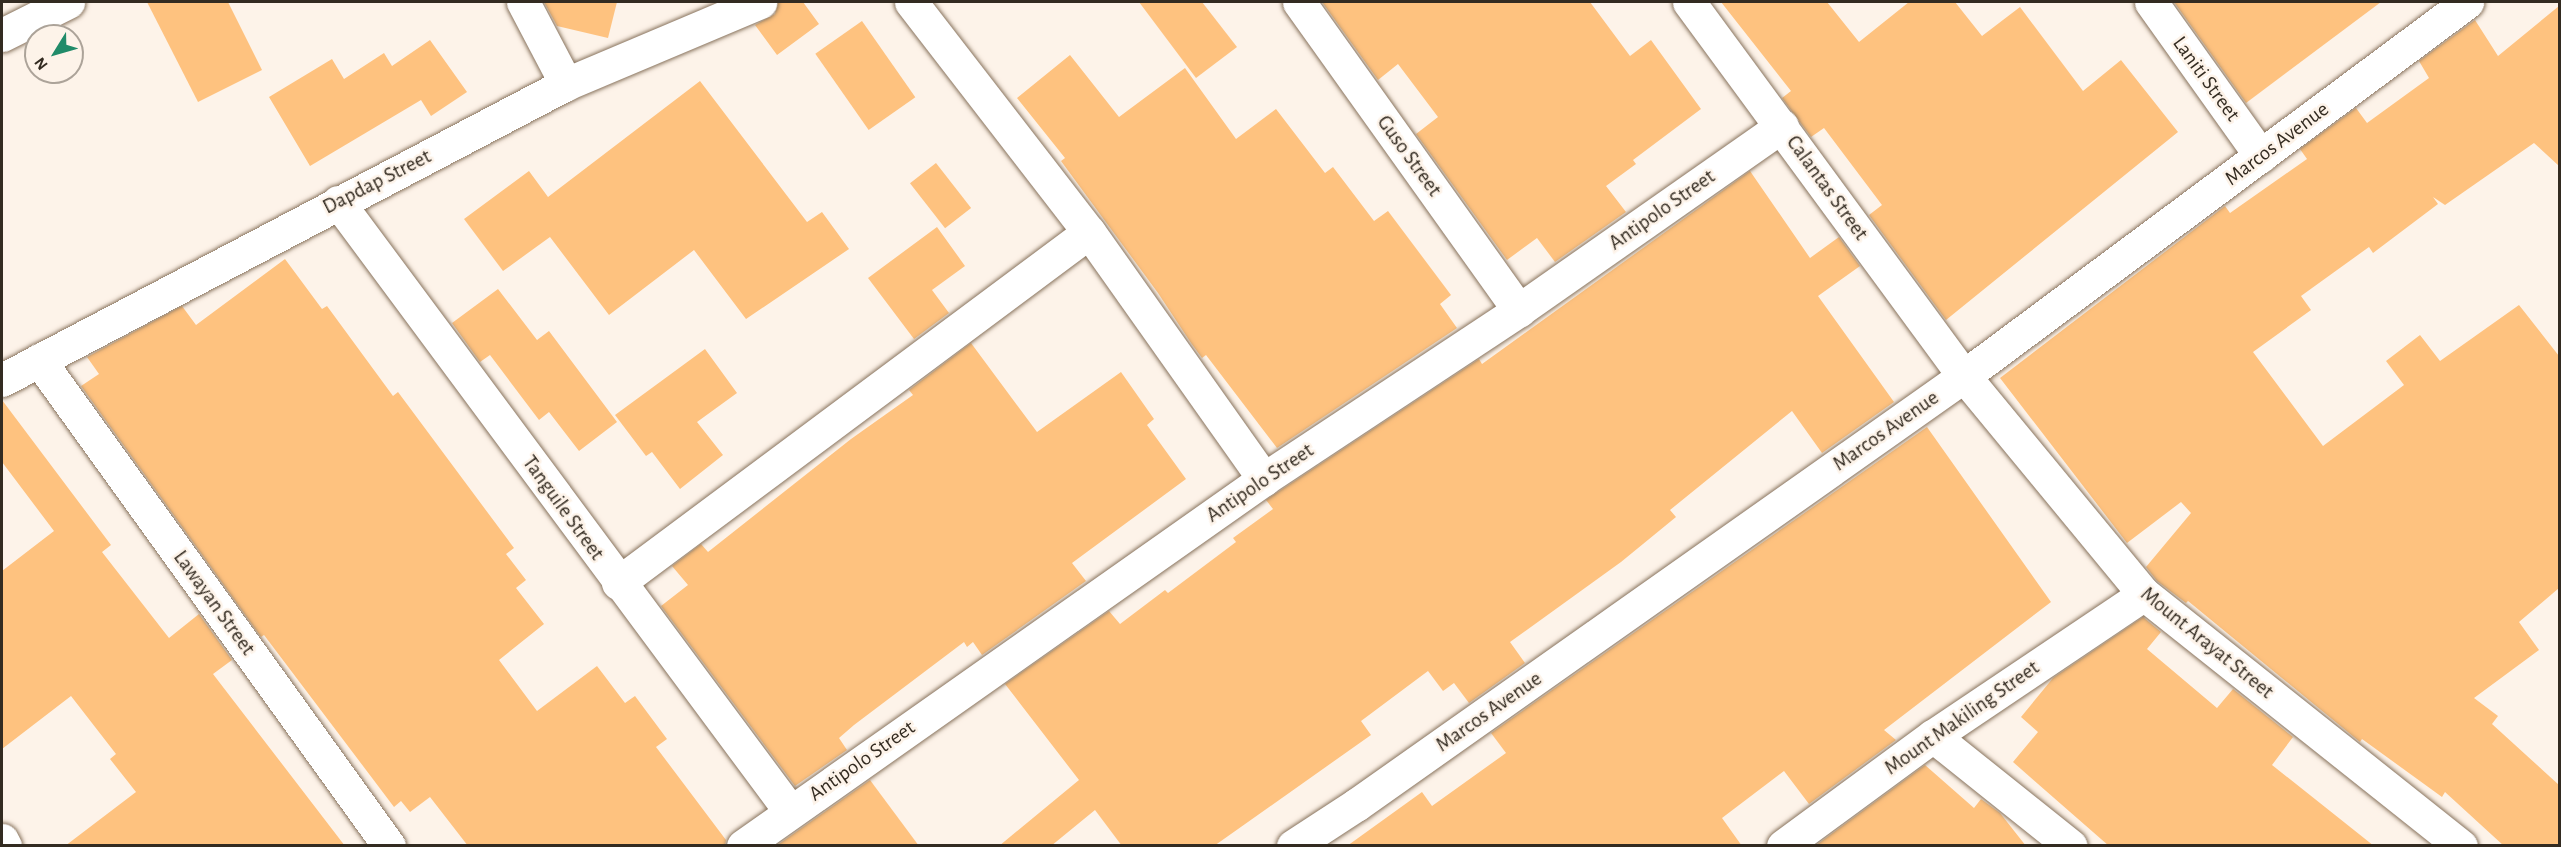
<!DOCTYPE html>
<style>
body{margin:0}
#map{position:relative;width:2561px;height:847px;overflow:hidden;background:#fdf3e9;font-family:"Alegreya Sans",sans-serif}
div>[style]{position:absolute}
.building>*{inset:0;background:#fec27f;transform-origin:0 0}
.roads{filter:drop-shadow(0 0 2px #88735d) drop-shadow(0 0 2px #88735d)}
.street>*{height:33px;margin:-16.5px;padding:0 16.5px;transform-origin:16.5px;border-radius:16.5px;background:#fff}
span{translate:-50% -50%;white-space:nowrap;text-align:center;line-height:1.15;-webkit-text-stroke:5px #fdf3e9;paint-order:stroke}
.street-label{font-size:21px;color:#332b21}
.frame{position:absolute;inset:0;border:3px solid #332b21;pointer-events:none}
.north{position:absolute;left:24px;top:24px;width:60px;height:60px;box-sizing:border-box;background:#fdf3e9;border:2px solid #aca399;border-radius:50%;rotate:233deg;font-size:16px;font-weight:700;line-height:24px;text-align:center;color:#332b21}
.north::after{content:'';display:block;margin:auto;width:21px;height:27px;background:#218b69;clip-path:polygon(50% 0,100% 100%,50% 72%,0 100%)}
</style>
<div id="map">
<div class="building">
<div style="clip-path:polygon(147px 2px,228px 2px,262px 70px,198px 102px)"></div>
<div style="clip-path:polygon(544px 2px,617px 2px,608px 38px,557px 26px)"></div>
<div style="clip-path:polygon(778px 2px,803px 2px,819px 24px,777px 55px,755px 25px,775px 14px)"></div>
<div style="clip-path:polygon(1139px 2px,1202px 2px,1237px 47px,1196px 78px)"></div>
<div style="clip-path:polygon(1322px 2px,1590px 2px,1630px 56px,1651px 40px,1701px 109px,1633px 160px,1636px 164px,1606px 186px,1626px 212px,1555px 262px,1537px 238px,1507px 260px,1416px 134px,1438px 117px,1398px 64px,1378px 80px)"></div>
<div style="clip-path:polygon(1721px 2px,1827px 2px,1859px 42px,1909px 2px,1955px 2px,1982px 36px,2020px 7px,2083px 91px,2121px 60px,2178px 132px,1946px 320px,1869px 215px,1882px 205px,1824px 128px,1811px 137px,1782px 98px,1791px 91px)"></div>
<div style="clip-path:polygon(2174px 2px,2381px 2px,2246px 103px)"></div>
<div style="clip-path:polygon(2559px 6px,2559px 166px,2534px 143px,2445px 205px,2433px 197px,2438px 204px,2373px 253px,2369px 247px,2301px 296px,2311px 310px,2253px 352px,2323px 446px,2404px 385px,2386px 361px,2420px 335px,2440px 361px,2519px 305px,2559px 356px,2559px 588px,2519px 622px,2539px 650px,2474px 698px,2498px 716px,2492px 724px,2559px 785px,2559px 846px,2504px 846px,2445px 792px,2442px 797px,2362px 739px,2360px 742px,2188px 601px,2186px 603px,2157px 581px,2146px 567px,2191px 513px,2181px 502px,2127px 543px,2000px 378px,2225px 206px,2230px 213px,2307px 159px,2300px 149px,2356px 108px,2367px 123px,2429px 78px,2419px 61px,2475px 20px,2498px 56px)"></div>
<div style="left:862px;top:21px;width:93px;height:57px;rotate:55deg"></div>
<div style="clip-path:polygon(430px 40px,467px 92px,431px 116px,421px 100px,310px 166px,269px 97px,332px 59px,344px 79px,384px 53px,392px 66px)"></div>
<div style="clip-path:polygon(1070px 55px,1119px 117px,1185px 68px,1236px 139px,1276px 109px,1325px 173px,1333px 167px,1374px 221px,1388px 211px,1451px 295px,1440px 304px,1457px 328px,1277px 448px,1206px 355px,1202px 358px,1191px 343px,1158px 293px,1061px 161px,1065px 158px,1017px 98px)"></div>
<div style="clip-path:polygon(700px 81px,807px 222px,822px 212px,849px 249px,746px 319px,694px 250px,609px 315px,550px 237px,503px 271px,464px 219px,529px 171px,548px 197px)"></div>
<div style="left:936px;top:163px;width:57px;height:33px;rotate:52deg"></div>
<div style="clip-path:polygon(1750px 171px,1810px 258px,1839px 237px,1860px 266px,1818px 296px,1894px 402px,1822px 453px,1792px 411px,1670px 510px,1676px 517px,1621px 562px,1510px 642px,1525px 663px,1469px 703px,1454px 683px,1443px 691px,1428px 671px,1361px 721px,1371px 735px,1214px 846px,1122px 846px,1095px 810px,1051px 846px,999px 846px,1079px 780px,1005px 684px,1109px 611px,1120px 624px,1165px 590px,1168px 593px,1236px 542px,1233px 538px,1273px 509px,1266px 500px,1479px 359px,1482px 364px)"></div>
<div style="clip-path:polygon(937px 227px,965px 266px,932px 290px,949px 313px,914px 339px,868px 278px)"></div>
<div style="clip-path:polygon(285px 259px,322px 309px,327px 306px,393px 396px,398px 392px,514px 548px,506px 554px,526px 580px,516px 588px,544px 624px,499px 660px,537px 711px,597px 666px,625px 703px,635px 696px,667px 739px,656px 747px,726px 840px,725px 846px,468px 846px,430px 797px,410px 812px,401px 801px,394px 807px,264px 635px,261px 637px,81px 386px,99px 374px,87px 357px,182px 306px,196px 325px)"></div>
<div style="clip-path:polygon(498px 289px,537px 340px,549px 331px,617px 422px,579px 451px,549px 412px,539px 420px,490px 355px,480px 362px,452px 323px)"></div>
<div style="clip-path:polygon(971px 343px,1037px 432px,1121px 372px,1154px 419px,1147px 425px,1186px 479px,1072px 563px,1086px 581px,982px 655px,973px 642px,967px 647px,964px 642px,854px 725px,839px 738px,847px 750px,795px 786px,661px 606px,688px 585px,672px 566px,701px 544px,708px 552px,851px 439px,913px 395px,909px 390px)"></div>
<div style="clip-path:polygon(705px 349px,737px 393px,697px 422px,723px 455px,680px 489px,652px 452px,646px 456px,615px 415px)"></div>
<div style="clip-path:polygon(2px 400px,111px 545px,102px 552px,169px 638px,199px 614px,232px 660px,213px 674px,345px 846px,65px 846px,136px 792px,110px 759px,116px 754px,71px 696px,2px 749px,2px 571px,54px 531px,2px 462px)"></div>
<div style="clip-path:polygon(1927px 427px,2051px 602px,1884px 730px,1896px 740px,1809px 804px,1784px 771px,1722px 818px,1742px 846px,1347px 846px,1422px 792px,1432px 806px,1506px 753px,1491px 733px)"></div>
<div style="clip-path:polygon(2143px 617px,2161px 632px,2147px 649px,2217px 708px,2233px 689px,2293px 737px,2272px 765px,2374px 846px,2109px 846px,2013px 762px,2038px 732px,2021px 717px,2053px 678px)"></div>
<div style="clip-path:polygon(1925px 765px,1974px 808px,1981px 799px,2000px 813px,2026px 846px,1815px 846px)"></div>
<div style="clip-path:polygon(870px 780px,919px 846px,776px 846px)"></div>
</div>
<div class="roads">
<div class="street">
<div style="left:523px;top:2px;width:93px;rotate:62.3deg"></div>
<div style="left:911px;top:2px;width:291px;rotate:52.3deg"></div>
<div style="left:1089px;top:232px;width:303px;rotate:54.7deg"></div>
<div style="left:1299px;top:2px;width:379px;rotate:54.5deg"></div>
<div style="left:1689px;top:2px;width:464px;rotate:53.7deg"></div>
<div style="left:1964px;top:376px;width:283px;rotate:50.5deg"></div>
<div style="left:2144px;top:594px;width:405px;rotate:38.5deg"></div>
<div style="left:2151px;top:2px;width:189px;rotate:54.5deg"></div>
<div style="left:2px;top:35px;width:74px;rotate:-26.6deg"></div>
<div style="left:338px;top:202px;width:758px;rotate:53.42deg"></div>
<div style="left:39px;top:360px;width:599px;rotate:54.24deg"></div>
<div style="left:2px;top:380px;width:637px;rotate:-27.69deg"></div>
<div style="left:566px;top:84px;width:211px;rotate:-22.9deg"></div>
<div style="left:618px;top:583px;width:587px;rotate:-36.69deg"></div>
<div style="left:1933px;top:736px;width:176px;rotate:38.6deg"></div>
<div style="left:2px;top:840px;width:7px;rotate:63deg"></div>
<div style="left:743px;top:846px;width:637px;rotate:-35.16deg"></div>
<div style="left:1264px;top:479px;width:306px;rotate:-33.5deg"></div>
<div style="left:1519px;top:310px;width:321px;rotate:-35deg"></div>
<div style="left:1293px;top:846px;width:75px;rotate:-33.1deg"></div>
<div style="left:1356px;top:805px;width:744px;rotate:-35.21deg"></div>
<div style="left:1964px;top:376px;width:627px;rotate:-36.63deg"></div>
<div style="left:1783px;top:846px;width:186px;rotate:-36.3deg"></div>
<div style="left:1933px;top:736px;width:254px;rotate:-33.9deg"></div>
</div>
</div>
<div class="street-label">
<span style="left:2206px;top:79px;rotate:54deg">Laniti Street</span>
<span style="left:2277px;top:144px;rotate:-37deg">Marcos Avenue</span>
<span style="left:1409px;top:156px;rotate:54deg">Guso Street</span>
<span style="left:377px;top:182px;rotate:-27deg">Dapdap Street</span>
<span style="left:1827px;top:188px;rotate:54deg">Calantas Street</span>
<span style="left:1662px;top:210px;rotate:-35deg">Antipolo Street</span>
<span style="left:1886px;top:431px;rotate:-35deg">Marcos Avenue</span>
<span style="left:1260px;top:483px;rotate:-34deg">Antipolo Street</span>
<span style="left:563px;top:508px;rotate:54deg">Tanguile Street</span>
<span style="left:214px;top:603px;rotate:54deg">Lawayan Street</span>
<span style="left:2207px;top:643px;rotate:39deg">Mount Arayat Street</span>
<span style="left:1489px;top:712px;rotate:-35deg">Marcos Avenue</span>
<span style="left:1962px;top:718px;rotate:-35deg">Mount Makiling Street</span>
<span style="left:862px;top:761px;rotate:-35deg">Antipolo Street</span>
</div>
<div class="frame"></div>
<div class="north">N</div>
</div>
